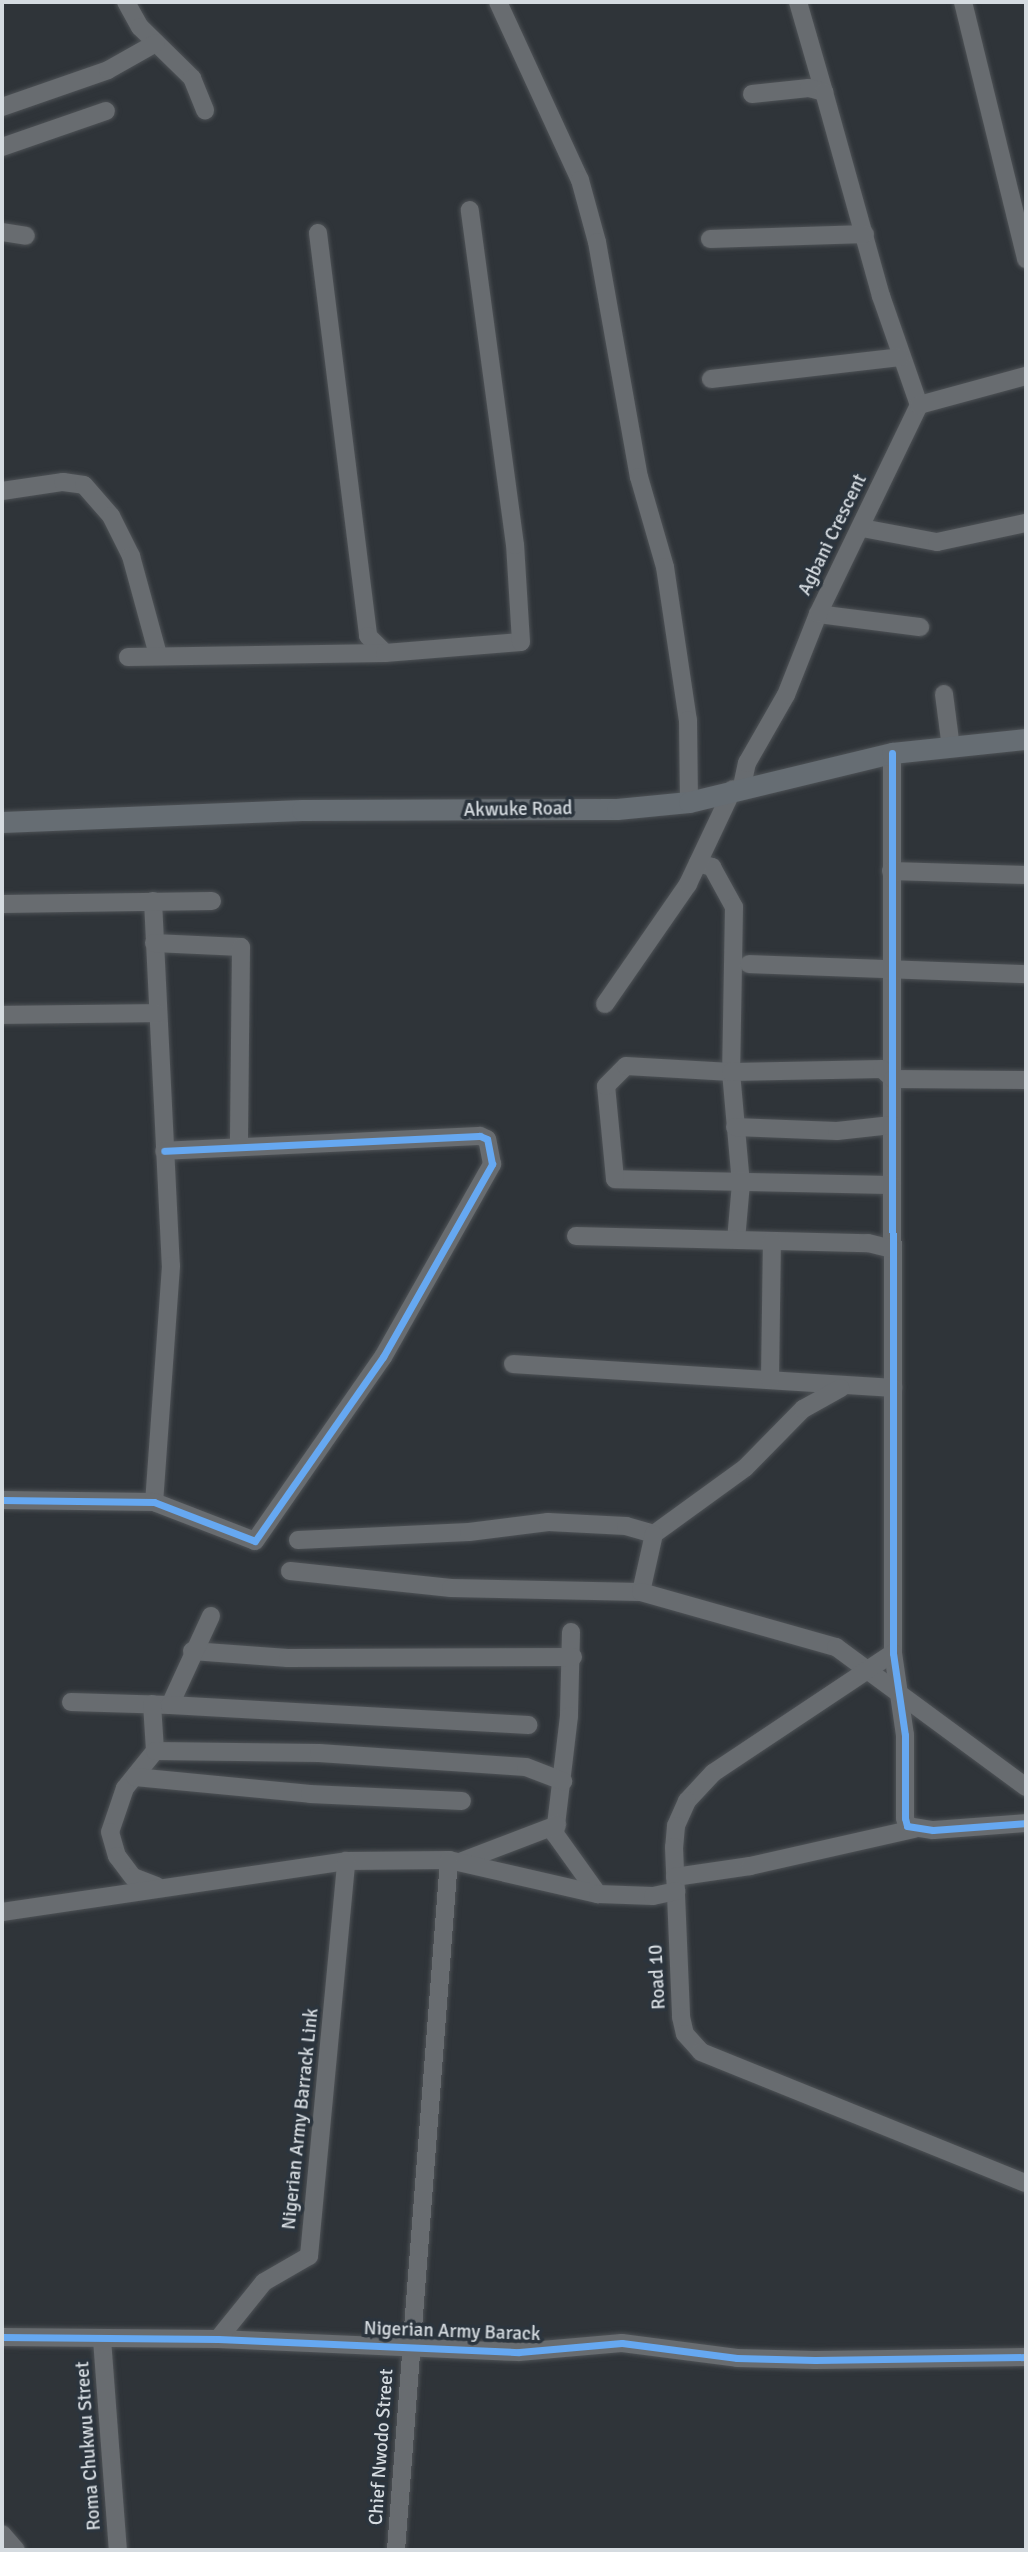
<!DOCTYPE html>
<style>
body{margin:0}
#map{position:relative;width:1028px;height:2552px;overflow:hidden;background:#2f3439;font-family:Signika,sans-serif}
div>[style]{position:absolute}
.roads{filter:drop-shadow(0 0 2px #4e5256) drop-shadow(0 0 2px #4e5256)}
.minor>*{height:18px;margin:-9px;padding:0 9px;transform-origin:9px;border-radius:9px;background:#686c70}
.major>*{height:21px;margin:-10.5px;padding:0 10.5px;transform-origin:10.5px;border-radius:10.5px;background:#666d73}
.cycleway>*{height:7px;margin:-3.5px;padding:0 3.5px;transform-origin:3.5px;border-radius:3.5px;background:#66a8f1}
span{translate:-50% -50%;white-space:nowrap;text-align:center;line-height:1.15;-webkit-text-stroke:7px #2b343d;paint-order:stroke}
.street-label{font-size:19px;color:#d5dbe0}
.frame{position:absolute;inset:0;border:4px solid #d5dbe0;pointer-events:none}
</style>
<div id="map">
<div class="roads">
<div class="minor">
<div style="left:126px;top:2px;width:29px;rotate:61deg"></div>
<div style="left:140px;top:27px;width:73px;rotate:44.4deg"></div>
<div style="left:192px;top:78px;width:35px;rotate:68deg"></div>
<div style="left:498px;top:2px;width:196px;rotate:65.3deg"></div>
<div style="left:580px;top:180px;width:64px;rotate:74.7deg"></div>
<div style="left:597px;top:242px;width:239px;rotate:79.9deg"></div>
<div style="left:639px;top:477px;width:94px;rotate:73.9deg"></div>
<div style="left:665px;top:567px;width:155px;rotate:81.5deg"></div>
<div style="left:688px;top:720px;width:82px;rotate:89.3deg"></div>
<div style="left:798px;top:2px;width:94px;rotate:73.9deg"></div>
<div style="left:963px;top:2px;width:265px;rotate:76.2deg"></div>
<div style="left:752px;top:94px;width:57px;rotate:-6deg"></div>
<div style="left:809px;top:88px;width:16px;rotate:15deg"></div>
<div style="left:824px;top:92px;width:212px;rotate:74.4deg"></div>
<div style="left:881px;top:296px;width:115px;rotate:70.8deg"></div>
<div style="left:2px;top:107px;width:112px;rotate:-19.2deg"></div>
<div style="left:108px;top:70px;width:55px;rotate:-29.4deg"></div>
<div style="left:2px;top:147px;width:110px;rotate:-19.1deg"></div>
<div style="left:2px;top:232px;width:24px;rotate:9deg"></div>
<div style="left:318px;top:233px;width:406px;rotate:82.9deg"></div>
<div style="left:368px;top:636px;width:24px;rotate:45deg"></div>
<div style="left:710px;top:239px;width:155px;rotate:-1.8deg"></div>
<div style="left:711px;top:379px;width:190px;rotate:-6.6deg"></div>
<div style="left:2px;top:491px;width:62px;rotate:-8.4deg"></div>
<div style="left:63px;top:482px;width:21px;rotate:8deg"></div>
<div style="left:84px;top:485px;width:41px;rotate:48.9deg"></div>
<div style="left:111px;top:516px;width:45px;rotate:63.4deg"></div>
<div style="left:131px;top:556px;width:103px;rotate:74.7deg"></div>
<div style="left:862px;top:528px;width:76px;rotate:10.6deg"></div>
<div style="left:937px;top:542px;width:91px;rotate:-12.1deg"></div>
<div style="left:818px;top:614px;width:103px;rotate:7.3deg"></div>
<div style="left:128px;top:657px;width:257px;rotate:-0.9deg"></div>
<div style="left:385px;top:653px;width:136px;rotate:-4.6deg"></div>
<div style="left:521px;top:642px;width:97px;rotate:-93.5deg"></div>
<div style="left:515px;top:545px;width:338px;rotate:-97.7deg"></div>
<div style="left:944px;top:694px;width:54px;rotate:82.6deg"></div>
<div style="left:892px;top:753px;width:900px;rotate:89.94deg"></div>
<div style="left:893px;top:1653px;width:83px;rotate:81.7deg"></div>
<div style="left:905px;top:1735px;width:83px;rotate:90deg"></div>
<div style="left:905px;top:1818px;width:8px;rotate:76deg"></div>
<div style="left:907px;top:1826px;width:26px;rotate:9deg"></div>
<div style="left:933px;top:1830px;width:93px;rotate:-4.3deg"></div>
<div style="left:742px;top:786px;width:24px;rotate:-78deg"></div>
<div style="left:747px;top:763px;width:78px;rotate:-60.2deg"></div>
<div style="left:786px;top:695px;width:87px;rotate:-68.4deg"></div>
<div style="left:818px;top:614px;width:232px;rotate:-64.2deg"></div>
<div style="left:919px;top:405px;width:111px;rotate:-15.2deg"></div>
<div style="left:698px;top:863px;width:15px;rotate:16deg"></div>
<div style="left:712px;top:867px;width:46px;rotate:61.2deg"></div>
<div style="left:734px;top:907px;width:165px;rotate:91deg"></div>
<div style="left:731px;top:1072px;width:111px;rotate:84.9deg"></div>
<div style="left:741px;top:1183px;width:57px;rotate:95deg"></div>
<div style="left:891px;top:871px;width:135px;rotate:1.7deg"></div>
<div style="left:153px;top:901px;width:365px;rotate:87.2deg"></div>
<div style="left:171px;top:1266px;width:237px;rotate:94.1deg"></div>
<div style="left:2px;top:904px;width:210px;rotate:-0.8deg"></div>
<div style="left:154px;top:943px;width:87px;rotate:2.6deg"></div>
<div style="left:241px;top:947px;width:197px;rotate:90.6deg"></div>
<div style="left:749px;top:964px;width:277px;rotate:2.1deg"></div>
<div style="left:605px;top:1004px;width:146px;rotate:-55.3deg"></div>
<div style="left:688px;top:884px;width:105px;rotate:-64.7deg"></div>
<div style="left:2px;top:1015px;width:155px;rotate:-0.7deg"></div>
<div style="left:735px;top:1127px;width:102px;rotate:2.2deg"></div>
<div style="left:837px;top:1131px;width:55px;rotate:-6.2deg"></div>
<div style="left:892px;top:1185px;width:277px;rotate:-178.8deg"></div>
<div style="left:615px;top:1179px;width:93px;rotate:-95.5deg"></div>
<div style="left:606px;top:1086px;width:28px;rotate:-45deg"></div>
<div style="left:626px;top:1066px;width:105px;rotate:3.3deg"></div>
<div style="left:731px;top:1072px;width:151px;rotate:-1.1deg"></div>
<div style="left:882px;top:1069px;width:15px;rotate:42deg"></div>
<div style="left:893px;top:1079px;width:133px;rotate:0.4deg"></div>
<div style="left:576px;top:1236px;width:292px;rotate:1.4deg"></div>
<div style="left:868px;top:1243px;width:25px;rotate:14deg"></div>
<div style="left:513px;top:1364px;width:381px;rotate:3.6deg"></div>
<div style="left:770px;top:1380px;width:139px;rotate:-89.2deg"></div>
<div style="left:2px;top:1500px;width:152px;rotate:0.8deg"></div>
<div style="left:154px;top:1502px;width:108px;rotate:21.1deg"></div>
<div style="left:255px;top:1541px;width:224px;rotate:-55.2deg"></div>
<div style="left:383px;top:1357px;width:222px;rotate:-60.5deg"></div>
<div style="left:492px;top:1164px;width:25px;rotate:-101deg"></div>
<div style="left:487px;top:1139px;width:8px;rotate:-157deg"></div>
<div style="left:480px;top:1136px;width:316px;rotate:177.3deg"></div>
<div style="left:298px;top:1540px;width:171px;rotate:-2.7deg"></div>
<div style="left:469px;top:1532px;width:80px;rotate:-7.2deg"></div>
<div style="left:548px;top:1522px;width:78px;rotate:2.9deg"></div>
<div style="left:626px;top:1526px;width:29px;rotate:16deg"></div>
<div style="left:654px;top:1534px;width:112px;rotate:-36deg"></div>
<div style="left:745px;top:1468px;width:83px;rotate:-45.5deg"></div>
<div style="left:803px;top:1409px;width:43px;rotate:-28.9deg"></div>
<div style="left:290px;top:1571px;width:162px;rotate:6deg"></div>
<div style="left:451px;top:1588px;width:190px;rotate:1.2deg"></div>
<div style="left:641px;top:1592px;width:59px;rotate:-77.4deg"></div>
<div style="left:641px;top:1592px;width:203px;rotate:15.8deg"></div>
<div style="left:836px;top:1647px;width:236px;rotate:36.4deg"></div>
<div style="left:571px;top:1632px;width:84px;rotate:91.4deg"></div>
<div style="left:569px;top:1716px;width:119px;rotate:96.8deg"></div>
<div style="left:555px;top:1834px;width:74px;rotate:54.4deg"></div>
<div style="left:192px;top:1651px;width:96px;rotate:4.2deg"></div>
<div style="left:288px;top:1658px;width:285px;rotate:-0.2deg"></div>
<div style="left:893px;top:1653px;width:216px;rotate:146.3deg"></div>
<div style="left:713px;top:1773px;width:38px;rotate:133deg"></div>
<div style="left:687px;top:1801px;width:27px;rotate:114deg"></div>
<div style="left:676px;top:1826px;width:21px;rotate:95deg"></div>
<div style="left:674px;top:1847px;width:170px;rotate:87.6deg"></div>
<div style="left:681px;top:2017px;width:17px;rotate:77deg"></div>
<div style="left:685px;top:2034px;width:24px;rotate:48deg"></div>
<div style="left:701px;top:2052px;width:350px;rotate:22deg"></div>
<div style="left:71px;top:1702px;width:99px;rotate:1.7deg"></div>
<div style="left:170px;top:1705px;width:98px;rotate:-65.3deg"></div>
<div style="left:152px;top:1704px;width:47px;rotate:86.3deg"></div>
<div style="left:155px;top:1751px;width:48px;rotate:129deg"></div>
<div style="left:125px;top:1788px;width:46px;rotate:108.8deg"></div>
<div style="left:110px;top:1832px;width:25px;rotate:74deg"></div>
<div style="left:117px;top:1856px;width:26px;rotate:53deg"></div>
<div style="left:133px;top:1877px;width:25px;rotate:21deg"></div>
<div style="left:170px;top:1705px;width:359px;rotate:3.2deg"></div>
<div style="left:155px;top:1751px;width:164px;rotate:0.7deg"></div>
<div style="left:319px;top:1753px;width:207px;rotate:3.9deg"></div>
<div style="left:526px;top:1767px;width:40px;rotate:21deg"></div>
<div style="left:135px;top:1777px;width:176px;rotate:5.5deg"></div>
<div style="left:310px;top:1794px;width:152px;rotate:2.6deg"></div>
<div style="left:460px;top:1862px;width:104px;rotate:-20.9deg"></div>
<div style="left:675px;top:1877px;width:76px;rotate:-8.3deg"></div>
<div style="left:750px;top:1866px;width:168px;rotate:-12.7deg"></div>
<div style="left:2px;top:1912px;width:348px;rotate:-8.4deg"></div>
<div style="left:346px;top:1861px;width:103px;rotate:-0.6deg"></div>
<div style="left:449px;top:1860px;width:153px;rotate:12.9deg"></div>
<div style="left:598px;top:1894px;width:55px;rotate:2.1deg"></div>
<div style="left:653px;top:1896px;width:24px;rotate:-12deg"></div>
<div style="left:2px;top:2337px;width:216px;rotate:0.5deg"></div>
<div style="left:218px;top:2339px;width:301px;rotate:2.5deg"></div>
<div style="left:519px;top:2352px;width:103px;rotate:-5deg"></div>
<div style="left:622px;top:2343px;width:116px;rotate:7.4deg"></div>
<div style="left:737px;top:2358px;width:78px;rotate:1.5deg"></div>
<div style="left:815px;top:2360px;width:211px;rotate:-0.8deg"></div>
<div style="left:102px;top:2339px;width:212px;rotate:85.7deg"></div>
<div style="left:218px;top:2339px;width:73px;rotate:-51.1deg"></div>
<div style="left:264px;top:2282px;width:52px;rotate:-30deg"></div>
<div style="left:309px;top:2256px;width:397px;rotate:-84.6deg"></div>
<div style="left:2px;top:2534px;width:21px;rotate:49deg"></div>
<div style="left:396px;top:2550px;width:692px;rotate:-85.61deg"></div>
</div>
<div class="major">
<div style="left:2px;top:822px;width:300px;rotate:-2.3deg"></div>
<div style="left:302px;top:810px;width:315px;rotate:-0.2deg"></div>
<div style="left:617px;top:809px;width:72px;rotate:-5.6deg"></div>
<div style="left:689px;top:802px;width:209px;rotate:-13.6deg"></div>
<div style="left:892px;top:753px;width:135px;rotate:-6deg"></div>
</div>
</div>
<div class="cycleway">
<div style="left:892px;top:753px;width:900px;rotate:89.94deg"></div>
<div style="left:893px;top:1653px;width:83px;rotate:81.7deg"></div>
<div style="left:905px;top:1735px;width:83px;rotate:90deg"></div>
<div style="left:905px;top:1818px;width:8px;rotate:76deg"></div>
<div style="left:907px;top:1826px;width:26px;rotate:9deg"></div>
<div style="left:933px;top:1830px;width:93px;rotate:-4.3deg"></div>
<div style="left:2px;top:1500px;width:152px;rotate:0.8deg"></div>
<div style="left:154px;top:1502px;width:108px;rotate:21.1deg"></div>
<div style="left:255px;top:1541px;width:224px;rotate:-55.2deg"></div>
<div style="left:383px;top:1357px;width:222px;rotate:-60.5deg"></div>
<div style="left:492px;top:1164px;width:25px;rotate:-101deg"></div>
<div style="left:487px;top:1139px;width:8px;rotate:-157deg"></div>
<div style="left:480px;top:1136px;width:316px;rotate:177.3deg"></div>
<div style="left:2px;top:2337px;width:216px;rotate:0.5deg"></div>
<div style="left:218px;top:2339px;width:301px;rotate:2.5deg"></div>
<div style="left:519px;top:2352px;width:103px;rotate:-5deg"></div>
<div style="left:622px;top:2343px;width:116px;rotate:7.4deg"></div>
<div style="left:737px;top:2358px;width:78px;rotate:1.5deg"></div>
<div style="left:815px;top:2360px;width:211px;rotate:-0.8deg"></div>
</div>
<div class="street-label">
<span style="left:833px;top:535px;rotate:-64deg">Agbani Crescent</span>
<span style="left:518px;top:810px;rotate:-1deg">Akwuke Road</span>
<span style="left:658px;top:1977px;rotate:-93deg">Road 10</span>
<span style="left:301px;top:2119px;rotate:-84deg">Nigerian Army Barrack Link</span>
<span style="left:452px;top:2332px;rotate:2deg">Nigerian Army Barack</span>
<span style="left:89px;top:2446px;rotate:-94deg">Roma Chukwu Street</span>
<span style="left:382px;top:2447px;rotate:-86deg">Chief Nwodo Street</span>
</div>
<div class="frame"></div>
</div>
